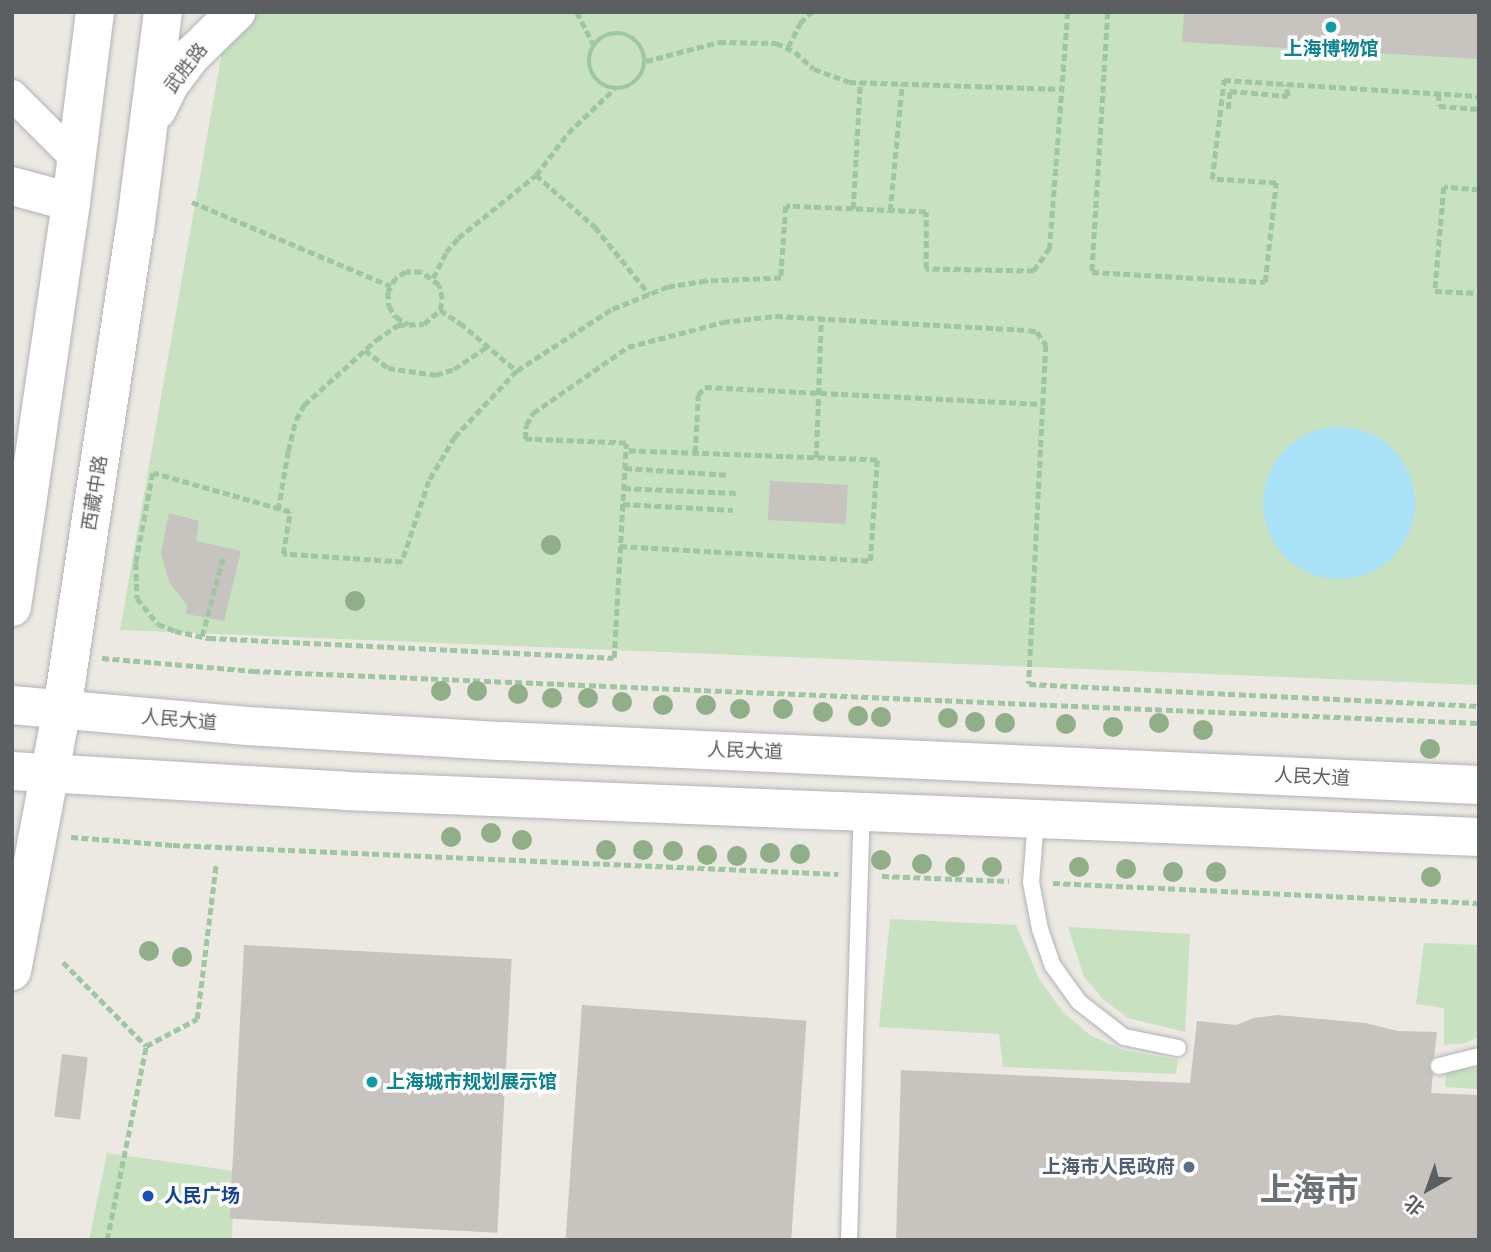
<!DOCTYPE html>
<meta charset="utf-8">
<style>
body{margin:0}
#map{position:relative;width:1491px;height:1252px;overflow:hidden;background:#ece8e2;font-family:"Roboto Condensed","Noto Sans SC",sans-serif}
div>[style]{position:absolute}
.green>*{inset:0;background:#c7e1c1}
.water>*{inset:0;background:#a9e1f6}
.round{border-radius:50%}
.building>*{inset:0;background:#c7c3bf;transform-origin:0 0}
.path>*{height:4.5px;margin-top:-2.25px;transform-origin:0;background:repeating-linear-gradient(90deg,#9ec6a3 0 7px,transparent 0 10.5px)}
.path>.ring{margin:-2.25px;padding:0;box-sizing:content-box;background:none;border:4.5px solid #9ec6a3;border-radius:50%}
.roads{filter:drop-shadow(0 0 2px #b0b4b6) drop-shadow(0 0 2px #b0b4b6)}
.lane>*{height:16px;margin:-8px;padding:0 8px;transform-origin:8px;border-radius:8px;background:#fff}
.street>*{height:30px;margin:-15px;padding:0 15px;transform-origin:15px;border-radius:15px;background:#fff}
.secondary>*{height:38px;margin:-19px;padding:0 19px;transform-origin:19px;border-radius:19px;background:#fff}
.trees>*{width:20px;height:20px;margin:-10px;border-radius:50%;background:#90ae87}
.dots>*{width:19px;height:19px;translate:-50% -50%;box-sizing:border-box;border:4px solid #fff;border-radius:50%}
span{translate:-50% -50%;white-space:nowrap;text-align:center;line-height:1.15;-webkit-text-stroke:7px #fff;paint-order:stroke}
.culture-label{font-size:19px;color:#0d838f;font-weight:700}
.left{translate:0 -50%;text-align:left}
.street-label{font-size:19px;color:#5b5f62}
.service-label{font-size:19px;color:#4e5e75;font-weight:700}
.right{translate:-100% -50%;text-align:right}
.transit-label{font-size:19px;color:#164399;font-weight:700}
.town-label{font-size:33px;color:#6c7173;font-weight:700}
.frame{position:absolute;inset:0;border:14px solid #5b5f62;pointer-events:none}
.north{position:absolute;left:1393px;top:1154px;width:70px;height:70px;-webkit-text-stroke:5px #fff;paint-order:stroke;rotate:220deg;font-size:19px;font-weight:700;line-height:28px;text-align:center;color:#5b5f62}
.north::after{content:'';display:block;margin:auto;width:24px;height:32px;background:#5b5f62;clip-path:polygon(50% 0,100% 100%,50% 72%,0 100%)}
</style>
<div id="map">
<div class="green">
<div style="clip-path:polygon(229px 12px,1479px 12px,1479px 685px,120px 630px)"></div>
<div style="clip-path:polygon(890px 919px,1016px 925px,1039px 979px,1063px 1012px,1090px 1035px,1123px 1050px,1178px 1060px,1176px 1074px,1003px 1067px,999px 1034px,879px 1027px)"></div>
<div style="clip-path:polygon(1068px 927px,1190px 934px,1185px 1032px,1128px 1018px,1104px 1000px,1084px 977px)"></div>
<div style="clip-path:polygon(1424px 943px,1479px 945px,1479px 1037px,1465px 1043px,1444px 1045px,1444px 1008px,1416px 1004px)"></div>
<div style="clip-path:polygon(1479px 1067px,1479px 1089px,1445px 1087px,1446px 1072px)"></div>
<div style="clip-path:polygon(107px 1153px,234px 1171px,232px 1240px,89px 1240px)"></div>
</div>
<div class="water">
<div class="round" style="left:1263px;top:427px;width:152px;height:152px"></div>
</div>
<div class="building">
<div style="clip-path:polygon(1184px 12px,1479px 12px,1479px 59px,1182px 42px)"></div>
<div style="left:770px;top:481px;width:78px;height:39px;rotate:3deg"></div>
<div style="clip-path:polygon(169px 513px,199px 521px,196px 541px,241px 551px,224px 621px,186px 614px,187px 605px,169px 582px,161px 553px)"></div>
<div style="left:244px;top:945px;width:268px;height:274px;rotate:3deg"></div>
<div style="left:582px;top:1005px;width:225px;height:236px;rotate:4deg"></div>
<div style="clip-path:polygon(1277px 1015px,1365px 1023px,1398px 1031px,1437px 1032px,1434px 1057px,1429px 1064px,1433px 1074px,1431px 1093px,1479px 1095px,1479px 1240px,896px 1240px,901px 1070px,1190px 1083px,1197px 1021px,1236px 1025px,1254px 1018px)"></div>
<div style="left:62px;top:1054px;width:26px;height:63px;rotate:7deg"></div>
</div>
<div class="path">
<div style="left:577px;top:12px;width:37px;rotate:63deg"></div>
<div style="left:1068px;top:12px;width:237px;rotate:94.4deg"></div>
<div style="left:1050px;top:248px;width:28px;rotate:125deg"></div>
<div style="left:1034px;top:271px;width:108px;rotate:-178.9deg"></div>
<div style="left:926px;top:269px;width:57px;rotate:-90deg"></div>
<div style="left:926px;top:212px;width:140px;rotate:-177.5deg"></div>
<div style="left:786px;top:206px;width:72px;rotate:94deg"></div>
<div style="left:781px;top:278px;width:75px;rotate:177.7deg"></div>
<div style="left:706px;top:281px;width:38px;rotate:171deg"></div>
<div style="left:668px;top:287px;width:61px;rotate:158deg"></div>
<div style="left:611px;top:310px;width:112px;rotate:147deg"></div>
<div style="left:517px;top:371px;width:91px;rotate:133.2deg"></div>
<div style="left:455px;top:437px;width:51px;rotate:120.6deg"></div>
<div style="left:429px;top:481px;width:85px;rotate:108.4deg"></div>
<div style="left:402px;top:562px;width:119px;rotate:-176.2deg"></div>
<div style="left:283px;top:554px;width:43px;rotate:-80.5deg"></div>
<div style="left:290px;top:512px;width:142px;rotate:-164.1deg"></div>
<div style="left:153px;top:473px;width:92px;rotate:100.7deg"></div>
<div style="left:136px;top:563px;width:35px;rotate:88deg"></div>
<div style="left:137px;top:598px;width:33px;rotate:51deg"></div>
<div style="left:158px;top:624px;width:18px;rotate:22deg"></div>
<div style="left:175px;top:631px;width:35px;rotate:12deg"></div>
<div style="left:209px;top:638px;width:405px;rotate:2.8deg"></div>
<div style="left:614px;top:658px;width:215px;rotate:-86.8deg"></div>
<div style="left:626px;top:443px;width:101px;rotate:-177.7deg"></div>
<div style="left:525px;top:439px;width:14px;rotate:-86deg"></div>
<div style="left:526px;top:425px;width:14px;rotate:-60deg"></div>
<div style="left:533px;top:413px;width:116px;rotate:-34.8deg"></div>
<div style="left:628px;top:347px;width:98px;rotate:-14.7deg"></div>
<div style="left:723px;top:322px;width:53px;rotate:-6.5deg"></div>
<div style="left:776px;top:316px;width:253px;rotate:3.2deg"></div>
<div style="left:1029px;top:330px;width:8px;rotate:14deg"></div>
<div style="left:1037px;top:332px;width:16px;rotate:55deg"></div>
<div style="left:1046px;top:345px;width:339px;rotate:92.9deg"></div>
<div style="left:1029px;top:684px;width:451px;rotate:2.8deg"></div>
<div style="left:1108px;top:12px;width:260px;rotate:93.5deg"></div>
<div style="left:1092px;top:272px;width:173px;rotate:3.3deg"></div>
<div style="left:1265px;top:282px;width:100px;rotate:-83.7deg"></div>
<div style="left:1276px;top:183px;width:64px;rotate:-176.4deg"></div>
<div style="left:1212px;top:179px;width:100px;rotate:-83.1deg"></div>
<div style="left:1224px;top:80px;width:256px;rotate:3.6deg"></div>
<div class="ring" style="left:589px;top:33px;width:51.5px;height:51.5px"></div>
<div style="left:788px;top:47px;width:27px;rotate:-63deg"></div>
<div style="left:800px;top:23px;width:16px;rotate:-43deg"></div>
<div style="left:646px;top:61px;width:75px;rotate:-14.6deg"></div>
<div style="left:719px;top:42px;width:57px;rotate:1deg"></div>
<div style="left:776px;top:43px;width:21px;rotate:25deg"></div>
<div style="left:795px;top:52px;width:25px;rotate:42deg"></div>
<div style="left:814px;top:69px;width:37px;rotate:20deg"></div>
<div style="left:849px;top:82px;width:213px;rotate:1.9deg"></div>
<div style="left:1439px;top:94px;width:12px;rotate:90deg"></div>
<div style="left:1439px;top:106px;width:40px;rotate:4.3deg"></div>
<div style="left:1228px;top:109px;width:18px;rotate:-84deg"></div>
<div style="left:1230px;top:91px;width:58px;rotate:4.9deg"></div>
<div style="left:1288px;top:96px;width:12px;rotate:-104deg"></div>
<div style="left:536px;top:175px;width:79px;rotate:41.4deg"></div>
<div style="left:595px;top:227px;width:87px;rotate:51deg"></div>
<div style="left:1479px;top:190px;width:35px;rotate:-175deg"></div>
<div style="left:1444px;top:187px;width:104px;rotate:94.9deg"></div>
<div style="left:1435px;top:291px;width:44px;rotate:2.6deg"></div>
<div style="left:192px;top:202px;width:216px;rotate:22.9deg"></div>
<div style="left:853px;top:209px;width:126px;rotate:-86.8deg"></div>
<div style="left:890px;top:211px;width:127px;rotate:-84.6deg"></div>
<div style="left:433px;top:278px;width:29px;rotate:-63deg"></div>
<div style="left:446px;top:252px;width:18px;rotate:-49deg"></div>
<div style="left:458px;top:238px;width:100px;rotate:-38.9deg"></div>
<div style="left:536px;top:175px;width:53px;rotate:-52.7deg"></div>
<div style="left:568px;top:133px;width:64px;rotate:-43.7deg"></div>
<div style="left:440px;top:310px;width:24px;rotate:33deg"></div>
<div style="left:460px;top:323px;width:75px;rotate:40.1deg"></div>
<div style="left:365px;top:350px;width:29px;rotate:38deg"></div>
<div style="left:388px;top:368px;width:49px;rotate:8.3deg"></div>
<div style="left:436px;top:375px;width:19px;rotate:-18deg"></div>
<div style="left:454px;top:369px;width:41px;rotate:-34.1deg"></div>
<div style="left:695px;top:453px;width:58px;rotate:-87deg"></div>
<div style="left:698px;top:395px;width:11px;rotate:-49deg"></div>
<div style="left:705px;top:387px;width:338px;rotate:2.9deg"></div>
<div style="left:816px;top:458px;width:139px;rotate:-87.9deg"></div>
<div style="left:625px;top:468px;width:105px;rotate:3.8deg"></div>
<div style="left:624px;top:488px;width:112px;rotate:2.6deg"></div>
<div style="left:623px;top:504px;width:110px;rotate:3.1deg"></div>
<div style="left:278px;top:510px;width:60px;rotate:-80.4deg"></div>
<div style="left:288px;top:451px;width:32px;rotate:-76deg"></div>
<div style="left:296px;top:420px;width:17px;rotate:-62deg"></div>
<div style="left:304px;top:405px;width:97px;rotate:-42.1deg"></div>
<div style="left:376px;top:340px;width:27px;rotate:-34deg"></div>
<div style="left:398px;top:325px;width:26px;rotate:-2deg"></div>
<div style="left:424px;top:324px;width:21px;rotate:-41deg"></div>
<div style="left:440px;top:310px;width:11px;rotate:-80deg"></div>
<div style="left:442px;top:299px;width:14px;rotate:-102deg"></div>
<div style="left:439px;top:285px;width:22px;rotate:-144deg"></div>
<div style="left:421px;top:272px;width:15px;rotate:180deg"></div>
<div style="left:406px;top:272px;width:12px;rotate:149deg"></div>
<div style="left:396px;top:278px;width:16px;rotate:120deg"></div>
<div style="left:388px;top:292px;width:14px;rotate:86deg"></div>
<div style="left:389px;top:306px;width:13px;rotate:58deg"></div>
<div style="left:396px;top:317px;width:14px;rotate:30deg"></div>
<div style="left:620px;top:546px;width:250px;rotate:3.4deg"></div>
<div style="left:870px;top:561px;width:101px;rotate:-86deg"></div>
<div style="left:877px;top:460px;width:251px;rotate:-177.9deg"></div>
<div style="left:202px;top:636px;width:82px;rotate:-75.1deg"></div>
<div style="left:102px;top:658px;width:152px;rotate:4.9deg"></div>
<div style="left:253px;top:671px;width:1227px;rotate:2.43deg"></div>
<div style="left:71px;top:837px;width:102px;rotate:4.5deg"></div>
<div style="left:173px;top:845px;width:666px;rotate:2.5deg"></div>
<div style="left:882px;top:876px;width:127px;rotate:2.3deg"></div>
<div style="left:1053px;top:883px;width:426px;rotate:2.7deg"></div>
<div style="left:63px;top:962px;width:118px;rotate:45.3deg"></div>
<div style="left:107px;top:1240px;width:198px;rotate:-78.6deg"></div>
<div style="left:146px;top:1046px;width:58px;rotate:-27.9deg"></div>
<div style="left:197px;top:1019px;width:155px;rotate:-83deg"></div>
</div>
<div class="roads">
<div class="lane">
<div style="left:1036px;top:819px;width:63px;rotate:94.5deg"></div>
<div style="left:1031px;top:882px;width:48px;rotate:79.2deg"></div>
<div style="left:1040px;top:929px;width:39px;rotate:71deg"></div>
<div style="left:1053px;top:966px;width:44px;rotate:54.2deg"></div>
<div style="left:1079px;top:1002px;width:57px;rotate:37.9deg"></div>
<div style="left:1124px;top:1037px;width:55px;rotate:11.5deg"></div>
<div style="left:1439px;top:1066px;width:41px;rotate:-14deg"></div>
<div style="left:849px;top:1240px;width:427px;rotate:-88.3deg"></div>
</div>
<div class="street">
<div style="left:12px;top:95px;width:89px;rotate:45deg"></div>
</div>
<div class="secondary">
<div style="left:157px;top:110px;width:28px;rotate:-64deg"></div>
<div style="left:169px;top:85px;width:38px;rotate:-53deg"></div>
<div style="left:192px;top:55px;width:62px;rotate:-44.3deg"></div>
<div style="left:12px;top:186px;width:61px;rotate:15.2deg"></div>
<div style="left:12px;top:607px;width:409px;rotate:-81.7deg"></div>
<div style="left:71px;top:202px;width:192px;rotate:-82.8deg"></div>
<div style="left:12px;top:705px;width:236px;rotate:5.1deg"></div>
<div style="left:247px;top:726px;width:256px;rotate:3.4deg"></div>
<div style="left:503px;top:741px;width:977px;rotate:2.58deg"></div>
<div style="left:12px;top:771px;width:334px;rotate:3.4deg"></div>
<div style="left:345px;top:791px;width:1135px;rotate:2.32deg"></div>
<div style="left:12px;top:971px;width:266px;rotate:-79.2deg"></div>
<div style="left:62px;top:710px;width:486px;rotate:-81.4deg"></div>
<div style="left:135px;top:230px;width:220px;rotate:-82.7deg"></div>
</div>
</div>
<div class="trees">
<div style="left:551px;top:545px"></div>
<div style="left:355px;top:601px"></div>
<div style="left:441px;top:691px"></div>
<div style="left:477px;top:691px"></div>
<div style="left:518px;top:694px"></div>
<div style="left:552px;top:698px"></div>
<div style="left:588px;top:698px"></div>
<div style="left:622px;top:702px"></div>
<div style="left:663px;top:705px"></div>
<div style="left:706px;top:705px"></div>
<div style="left:740px;top:709px"></div>
<div style="left:783px;top:709px"></div>
<div style="left:823px;top:712px"></div>
<div style="left:858px;top:716px"></div>
<div style="left:881px;top:717px"></div>
<div style="left:948px;top:718px"></div>
<div style="left:975px;top:722px"></div>
<div style="left:1005px;top:723px"></div>
<div style="left:1159px;top:723px"></div>
<div style="left:1066px;top:724px"></div>
<div style="left:1113px;top:727px"></div>
<div style="left:1203px;top:730px"></div>
<div style="left:1430px;top:749px"></div>
<div style="left:491px;top:833px"></div>
<div style="left:451px;top:837px"></div>
<div style="left:522px;top:840px"></div>
<div style="left:606px;top:850px"></div>
<div style="left:643px;top:850px"></div>
<div style="left:673px;top:851px"></div>
<div style="left:770px;top:853px"></div>
<div style="left:800px;top:854px"></div>
<div style="left:707px;top:855px"></div>
<div style="left:737px;top:856px"></div>
<div style="left:881px;top:860px"></div>
<div style="left:922px;top:864px"></div>
<div style="left:955px;top:867px"></div>
<div style="left:992px;top:867px"></div>
<div style="left:1079px;top:867px"></div>
<div style="left:1126px;top:869px"></div>
<div style="left:1173px;top:872px"></div>
<div style="left:1216px;top:872px"></div>
<div style="left:1431px;top:877px"></div>
<div style="left:149px;top:951px"></div>
<div style="left:182px;top:957px"></div>
</div>
<div class="dots">
<div style="left:1331px;top:27px;background:#0f9aa8"></div>
<div style="left:372px;top:1082px;background:#0f9aa8"></div>
<div style="left:1189px;top:1167px;background:#5c6f8a"></div>
<div style="left:148px;top:1196px;background:#1a4fb4"></div>
</div>
<div class="culture-label">
<span style="left:1331px;top:49px">上海博物馆</span>
<span class="left" style="left:386px;top:1082px">上海城市规划展示馆</span>
</div>
<div class="street-label">
<span style="left:186px;top:68px;rotate:-52deg">武胜路</span>
<span style="left:95px;top:493px;rotate:-81deg">西藏中路</span>
<span style="left:179px;top:720px;rotate:5deg">人民大道</span>
<span style="left:745px;top:751px;rotate:2deg">人民大道</span>
<span style="left:1312px;top:777px;rotate:3deg">人民大道</span>
</div>
<div class="service-label">
<span class="right" style="left:1175px;top:1167px">上海市人民政府</span>
</div>
<div class="transit-label">
<span class="left" style="left:164px;top:1196px">人民广场</span>
</div>
<div class="town-label">
<span style="left:1309px;top:1190px">上海市</span>
</div>
<div class="frame"></div>
<div class="north">北</div>
</div>
